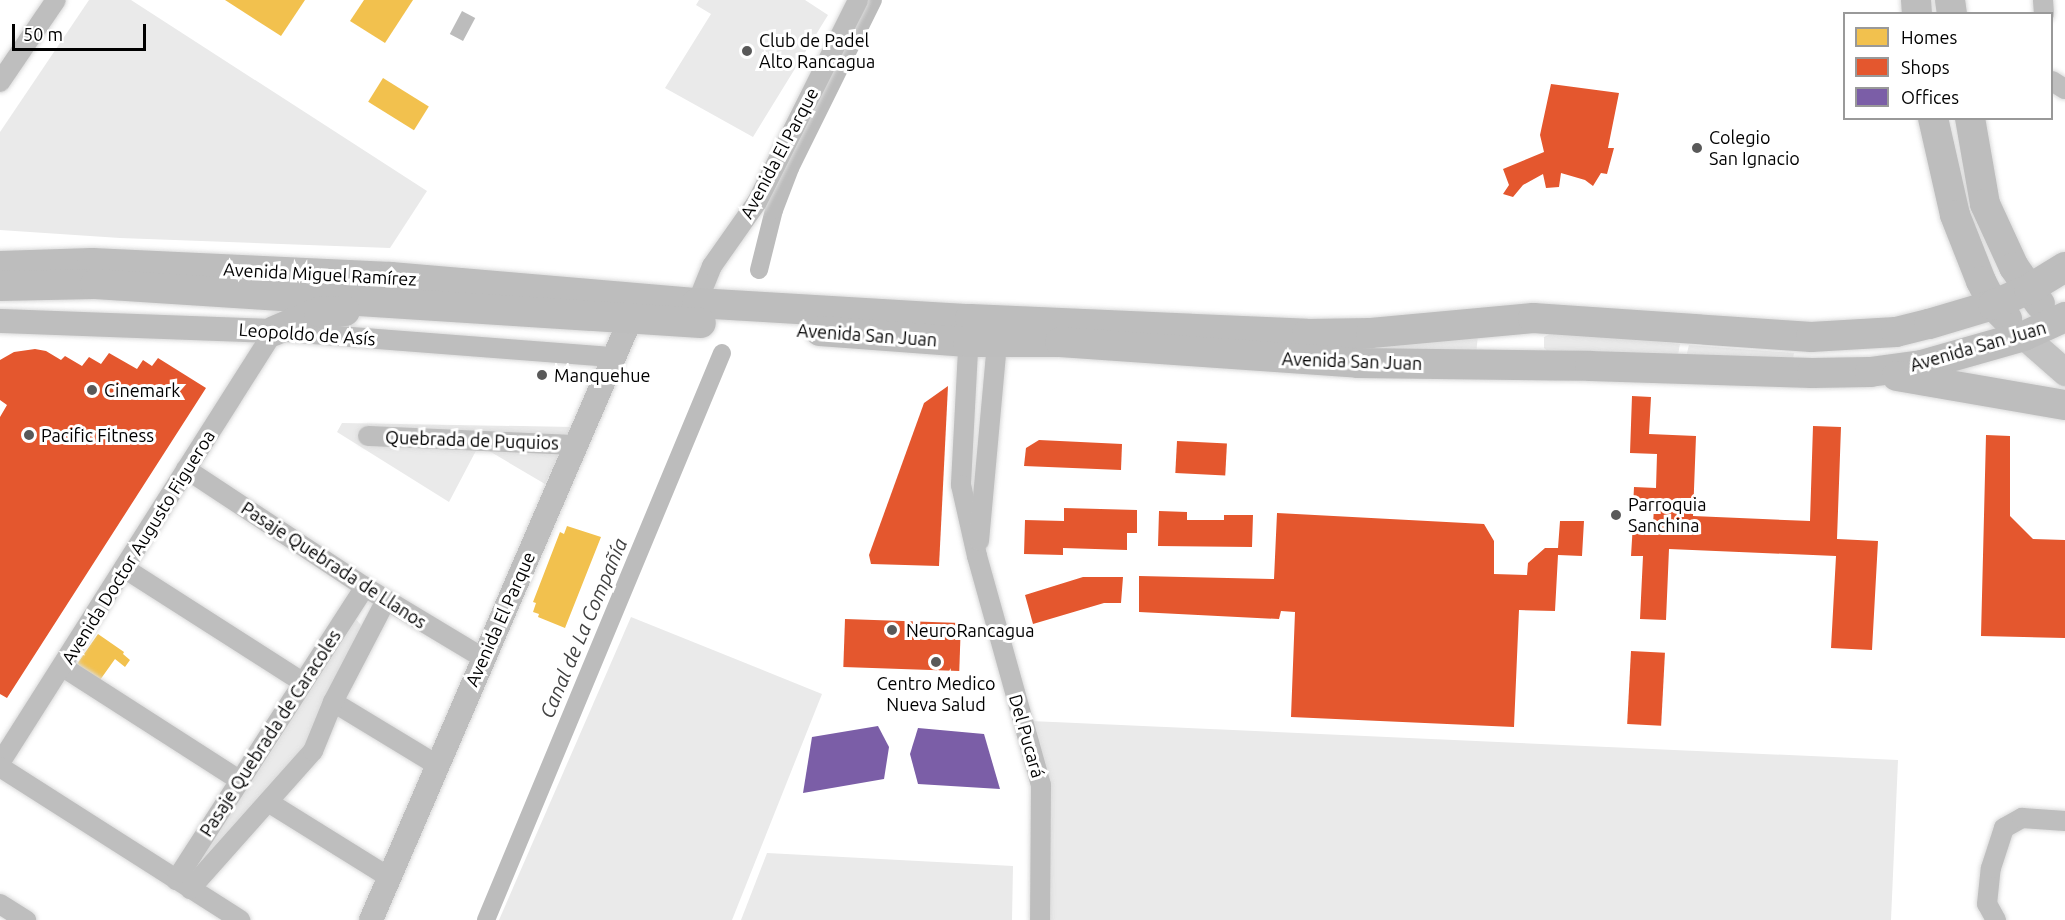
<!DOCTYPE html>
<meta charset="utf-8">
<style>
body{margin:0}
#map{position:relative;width:2065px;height:920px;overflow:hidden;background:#fff;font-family:Ubuntu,sans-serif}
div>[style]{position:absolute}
.green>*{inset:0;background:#eaeaea}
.water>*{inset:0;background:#bcbcbc;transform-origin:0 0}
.homes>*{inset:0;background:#f2c14e;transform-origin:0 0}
.shops>*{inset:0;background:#e4572e;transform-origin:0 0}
.offices>*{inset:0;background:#7b5ea7}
.canal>*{height:18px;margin:-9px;padding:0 9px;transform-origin:9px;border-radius:9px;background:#bcbcbc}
.roads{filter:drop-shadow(0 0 2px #dbdbdb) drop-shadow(0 0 2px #dbdbdb)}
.minor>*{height:20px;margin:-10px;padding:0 10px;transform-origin:10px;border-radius:10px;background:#bebebe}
.tertiary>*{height:24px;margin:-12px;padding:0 12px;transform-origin:12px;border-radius:12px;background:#bebebe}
.secondary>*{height:27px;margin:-13.5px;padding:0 13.5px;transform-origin:13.5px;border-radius:13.5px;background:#c2c2c2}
.primary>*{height:30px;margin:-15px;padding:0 15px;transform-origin:15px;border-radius:15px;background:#bdbdbd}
.dots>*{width:16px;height:16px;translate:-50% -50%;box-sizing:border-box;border:3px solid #fff;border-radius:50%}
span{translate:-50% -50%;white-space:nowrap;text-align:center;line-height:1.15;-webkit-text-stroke:6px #fff;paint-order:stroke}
.poi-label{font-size:18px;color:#000}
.left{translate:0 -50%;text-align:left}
.street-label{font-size:18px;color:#000}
.water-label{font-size:20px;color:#414141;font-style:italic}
.legend{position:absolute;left:1843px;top:12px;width:210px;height:108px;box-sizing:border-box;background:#fff;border:2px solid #999;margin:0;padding:8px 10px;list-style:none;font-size:18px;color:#000}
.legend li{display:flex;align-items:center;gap:12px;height:30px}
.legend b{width:30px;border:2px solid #999}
.scale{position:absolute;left:12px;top:24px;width:134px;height:27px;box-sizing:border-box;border:3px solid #000;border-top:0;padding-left:8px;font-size:18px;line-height:21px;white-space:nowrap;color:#000;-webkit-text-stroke:4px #fff;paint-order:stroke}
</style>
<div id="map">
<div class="green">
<div style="clip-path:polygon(89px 0,131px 0,427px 191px,390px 248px,120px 238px,0 230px,0 132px)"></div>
<div style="clip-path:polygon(699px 0,805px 0,828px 15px,753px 137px,665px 88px,711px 14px,696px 5px)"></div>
<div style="clip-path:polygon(1557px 330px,1680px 344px,1678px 355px,1553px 356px,1544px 348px,1544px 337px)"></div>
<div style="clip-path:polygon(1478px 335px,1476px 355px,1377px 349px,1377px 344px)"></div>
<div style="clip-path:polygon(1689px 345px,1794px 353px,1792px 363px,1686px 357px)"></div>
<div style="clip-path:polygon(342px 423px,574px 427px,545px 484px,479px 445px,449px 502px,337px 432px)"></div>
<div style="clip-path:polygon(352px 615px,362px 626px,296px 768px,198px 874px,192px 871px,279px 740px)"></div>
<div style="clip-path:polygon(631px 617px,822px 694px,732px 920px,499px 920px)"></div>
<div style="clip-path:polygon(1031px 721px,1898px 760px,1891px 920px,1045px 920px)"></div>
<div style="clip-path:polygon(767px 853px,1013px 866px,1012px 920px,741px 920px)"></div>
</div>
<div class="water">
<div style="left:462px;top:11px;width:15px;height:26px;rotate:28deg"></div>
</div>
<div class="homes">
<div style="clip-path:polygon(225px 0,305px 0,281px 36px)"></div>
<div style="clip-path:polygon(364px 0,413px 0,385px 43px,350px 21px)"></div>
<div style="left:383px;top:78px;width:54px;height:28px;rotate:32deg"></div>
<div style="clip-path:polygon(567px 526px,601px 537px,565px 628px,538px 617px,539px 614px,533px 612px,536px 603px,533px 602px,560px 532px,564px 534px)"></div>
<div style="clip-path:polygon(98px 634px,124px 652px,123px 654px,130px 660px,125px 667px,115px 659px,100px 680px,77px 664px)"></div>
</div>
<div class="shops">
<div style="clip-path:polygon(1551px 84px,1619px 93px,1608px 148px,1614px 148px,1607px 174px,1601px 173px,1593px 186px,1585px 180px,1561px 173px,1559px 187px,1546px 188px,1543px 174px,1523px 185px,1513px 197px,1503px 194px,1509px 185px,1503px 169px,1544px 152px,1540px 135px)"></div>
<div style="clip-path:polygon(35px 349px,46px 351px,61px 360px,65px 356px,82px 366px,89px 357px,101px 364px,109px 353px,137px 369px,143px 360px,152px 366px,158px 358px,206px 388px,7px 698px,0 694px,0 417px,7px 405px,0 400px,0 360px,14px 352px)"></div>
<div style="clip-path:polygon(948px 386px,939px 566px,871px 564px,869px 555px,924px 403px)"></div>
<div style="clip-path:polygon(1632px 396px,1651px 397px,1649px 434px,1696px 436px,1693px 516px,1810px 521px,1813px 426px,1841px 427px,1837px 539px,1878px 541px,1872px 650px,1831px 648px,1836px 556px,1669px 549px,1666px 620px,1640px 619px,1643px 556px,1631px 556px,1633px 523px,1653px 525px,1654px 507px,1633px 507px,1634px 487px,1656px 488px,1657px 454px,1630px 453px)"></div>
<div style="clip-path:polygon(1986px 435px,2010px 436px,2010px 516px,2033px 539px,2065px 540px,2065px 638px,1981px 636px)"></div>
<div style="clip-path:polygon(1039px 440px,1122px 444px,1121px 470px,1024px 466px,1026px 448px)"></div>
<div style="left:1177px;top:441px;width:50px;height:32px;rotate:3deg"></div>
<div style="clip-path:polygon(1064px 508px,1137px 510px,1137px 533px,1127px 533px,1127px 550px,1063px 548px,1063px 555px,1024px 554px,1025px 520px,1064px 521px)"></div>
<div style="clip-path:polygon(1159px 511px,1187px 512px,1187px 520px,1224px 520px,1224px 515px,1253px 515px,1252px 547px,1158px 546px)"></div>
<div style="clip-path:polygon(1277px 513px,1484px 524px,1494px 541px,1494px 574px,1527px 575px,1528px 563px,1545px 548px,1558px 548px,1560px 521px,1584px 521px,1582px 556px,1558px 555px,1555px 611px,1519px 610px,1514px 727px,1291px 717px,1295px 612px,1281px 611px,1279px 619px,1139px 612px,1139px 576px,1274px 579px)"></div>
<div style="clip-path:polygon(1083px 577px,1123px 577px,1121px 603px,1104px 603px,1033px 624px,1025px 595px)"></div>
<div style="left:845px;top:619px;width:116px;height:48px;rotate:2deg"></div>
<div style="left:1631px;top:651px;width:34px;height:73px;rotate:3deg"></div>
</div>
<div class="offices">
<div style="clip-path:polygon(878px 726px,889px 747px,884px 779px,803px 793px,812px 737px)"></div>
<div style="clip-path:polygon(918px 728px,984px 734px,1000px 789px,918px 784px,910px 754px)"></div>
</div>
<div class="canal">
<div style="left:759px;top:270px;width:62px;rotate:-76deg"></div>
<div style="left:774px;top:210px;width:45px;rotate:-69.1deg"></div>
<div style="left:790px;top:168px;width:187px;rotate:-63.7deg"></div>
<div style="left:486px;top:920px;width:614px;rotate:-67.4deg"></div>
</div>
<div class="roads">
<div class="minor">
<div style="left:2043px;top:0;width:14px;rotate:86deg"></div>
<div style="left:2052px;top:81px;width:15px;rotate:32deg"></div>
<div style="left:0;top:82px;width:99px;rotate:-55.7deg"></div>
<div style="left:697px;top:303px;width:40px;rotate:-68deg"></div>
<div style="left:712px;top:266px;width:78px;rotate:-54.9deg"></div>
<div style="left:757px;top:202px;width:226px;rotate:-63.4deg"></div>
<div style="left:969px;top:331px;width:154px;rotate:93deg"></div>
<div style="left:961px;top:485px;width:73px;rotate:77.3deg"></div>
<div style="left:977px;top:556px;width:238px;rotate:74.4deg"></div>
<div style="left:1041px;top:785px;width:135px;rotate:90.4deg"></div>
<div style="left:368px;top:436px;width:208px;rotate:2.5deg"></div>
<div style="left:186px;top:469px;width:214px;rotate:33.4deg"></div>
<div style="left:365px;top:587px;width:138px;rotate:31deg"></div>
<div style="left:979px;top:541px;width:210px;rotate:-84.8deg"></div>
<div style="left:124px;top:568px;width:211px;rotate:32.6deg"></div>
<div style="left:63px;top:667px;width:209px;rotate:32.7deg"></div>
<div style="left:333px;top:702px;width:122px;rotate:31.2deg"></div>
<div style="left:0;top:763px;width:512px;rotate:-57.61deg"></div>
<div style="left:274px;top:331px;width:341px;rotate:4.4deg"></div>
<div style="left:0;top:767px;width:285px;rotate:32.5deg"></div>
<div style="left:268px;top:802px;width:144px;rotate:31.9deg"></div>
<div style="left:176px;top:880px;width:349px;rotate:-57.2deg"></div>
<div style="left:190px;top:889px;width:185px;rotate:-48.3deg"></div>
<div style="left:313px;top:751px;width:53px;rotate:-67.8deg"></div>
<div style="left:333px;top:702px;width:115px;rotate:-62.5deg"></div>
<div style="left:0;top:904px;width:31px;rotate:32deg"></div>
<div style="left:1996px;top:920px;width:18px;rotate:-119deg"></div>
<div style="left:1987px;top:904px;width:36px;rotate:-84deg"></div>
<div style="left:1991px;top:868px;width:42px;rotate:-72deg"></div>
<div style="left:2004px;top:828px;width:21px;rotate:-29deg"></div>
<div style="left:2022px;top:818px;width:43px;rotate:4deg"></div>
</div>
<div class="tertiary">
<div style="left:0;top:321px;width:274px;rotate:2.1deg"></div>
<div style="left:371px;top:920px;width:656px;rotate:-66.64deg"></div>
</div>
<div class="secondary">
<div style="left:2024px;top:336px;width:55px;rotate:41.3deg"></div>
</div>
<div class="primary">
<div style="left:1916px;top:0;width:14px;rotate:86deg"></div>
<div style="left:1950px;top:0;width:14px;rotate:82deg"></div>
<div style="left:1933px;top:118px;width:99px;rotate:77.2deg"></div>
<div style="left:1955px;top:215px;width:71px;rotate:68.5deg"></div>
<div style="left:1981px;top:281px;width:27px;rotate:63deg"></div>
<div style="left:1993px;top:305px;width:20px;rotate:45deg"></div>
<div style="left:1970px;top:118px;width:87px;rotate:80.1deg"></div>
<div style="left:1985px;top:204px;width:69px;rotate:65.3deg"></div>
<div style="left:2014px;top:267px;width:45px;rotate:54.9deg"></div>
<div style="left:0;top:266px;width:92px;rotate:-1.9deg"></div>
<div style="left:92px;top:263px;width:299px;rotate:2.7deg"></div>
<div style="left:391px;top:277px;width:307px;rotate:4.9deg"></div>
<div style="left:697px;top:303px;width:273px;rotate:3.4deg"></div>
<div style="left:970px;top:319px;width:337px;rotate:2.5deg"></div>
<div style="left:1307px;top:334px;width:64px;rotate:-0.9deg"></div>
<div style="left:1371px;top:333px;width:163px;rotate:-5.3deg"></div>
<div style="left:1533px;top:318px;width:279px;rotate:3.9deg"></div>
<div style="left:1811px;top:337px;width:85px;rotate:-3.4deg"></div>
<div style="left:1896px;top:332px;width:34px;rotate:-14deg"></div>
<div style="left:1929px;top:324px;width:67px;rotate:-16.5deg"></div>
<div style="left:1993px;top:305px;width:39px;rotate:-24deg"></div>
<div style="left:2029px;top:289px;width:42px;rotate:-31.4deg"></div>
<div style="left:0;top:286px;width:95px;rotate:-1.2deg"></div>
<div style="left:95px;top:284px;width:607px;rotate:3.68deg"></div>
<div style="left:274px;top:331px;width:49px;rotate:-22.9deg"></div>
<div style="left:319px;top:312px;width:26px;rotate:-2deg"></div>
<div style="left:820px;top:331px;width:148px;rotate:4.3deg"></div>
<div style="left:968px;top:342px;width:92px"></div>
<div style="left:1060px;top:342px;width:299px;rotate:4deg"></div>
<div style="left:1358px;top:363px;width:232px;rotate:0.7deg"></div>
<div style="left:1590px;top:366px;width:222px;rotate:1.8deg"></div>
<div style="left:1812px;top:373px;width:58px;rotate:-1deg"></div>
<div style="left:1870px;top:372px;width:52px;rotate:-7.7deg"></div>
<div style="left:1922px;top:365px;width:106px;rotate:-15.9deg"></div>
<div style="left:2024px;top:336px;width:45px;rotate:-24.9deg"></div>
<div style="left:1897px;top:376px;width:170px;rotate:9.8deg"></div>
</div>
</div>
<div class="dots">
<div style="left:747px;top:51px;background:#595959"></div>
<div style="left:1697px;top:148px;background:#595959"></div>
<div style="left:542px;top:375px;background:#595959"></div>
<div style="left:92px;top:390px;background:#595959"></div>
<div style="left:29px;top:435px;background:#595959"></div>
<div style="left:1616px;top:515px;background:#595959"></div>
<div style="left:892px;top:630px;background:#595959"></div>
<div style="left:936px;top:662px;background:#595959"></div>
</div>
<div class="poi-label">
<span class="left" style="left:759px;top:51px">Club de Padel<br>Alto Rancagua</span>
<span class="left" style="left:1709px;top:148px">Colegio<br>San Ignacio</span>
<span class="left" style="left:554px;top:375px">Manquehue</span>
<span class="left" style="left:104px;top:390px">Cinemark</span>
<span class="left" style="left:41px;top:435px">Pacific Fitness</span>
<span class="left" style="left:1628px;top:515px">Parroquia<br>Sanchina</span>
<span class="left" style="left:906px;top:630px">NeuroRancagua</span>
<span style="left:936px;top:694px">Centro Medico<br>Nueva Salud</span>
</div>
<div class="street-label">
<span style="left:779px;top:153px;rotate:-62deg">Avenida El Parque</span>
<span style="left:320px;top:274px;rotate:3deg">Avenida Miguel Ramírez</span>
<span style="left:307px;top:334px;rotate:4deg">Leopoldo de Asís</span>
<span style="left:867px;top:335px;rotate:4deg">Avenida San Juan</span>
<span style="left:1978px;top:346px;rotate:-16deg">Avenida San Juan</span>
<span style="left:1352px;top:361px;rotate:2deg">Avenida San Juan</span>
<span style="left:472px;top:440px;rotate:2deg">Quebrada de Puquios</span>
<span style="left:138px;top:547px;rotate:-58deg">Avenida Doctor Augusto Figueroa</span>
<span style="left:334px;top:565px;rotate:33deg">Pasaje Quebrada de Llanos</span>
<span style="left:500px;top:619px;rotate:-66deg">Avenida El Parque</span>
<span style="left:270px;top:733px;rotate:-57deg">Pasaje Quebrada de Caracoles</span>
<span style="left:1027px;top:736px;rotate:74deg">Del Pucará</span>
</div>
<div class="water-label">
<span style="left:583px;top:628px;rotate:-67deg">Canal de La Compañía</span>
</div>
<ul class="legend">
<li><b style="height:16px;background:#f2c14e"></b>Homes</li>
<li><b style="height:16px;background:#e4572e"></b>Shops</li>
<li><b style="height:16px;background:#7b5ea7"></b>Offices</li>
</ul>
<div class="scale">50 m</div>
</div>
